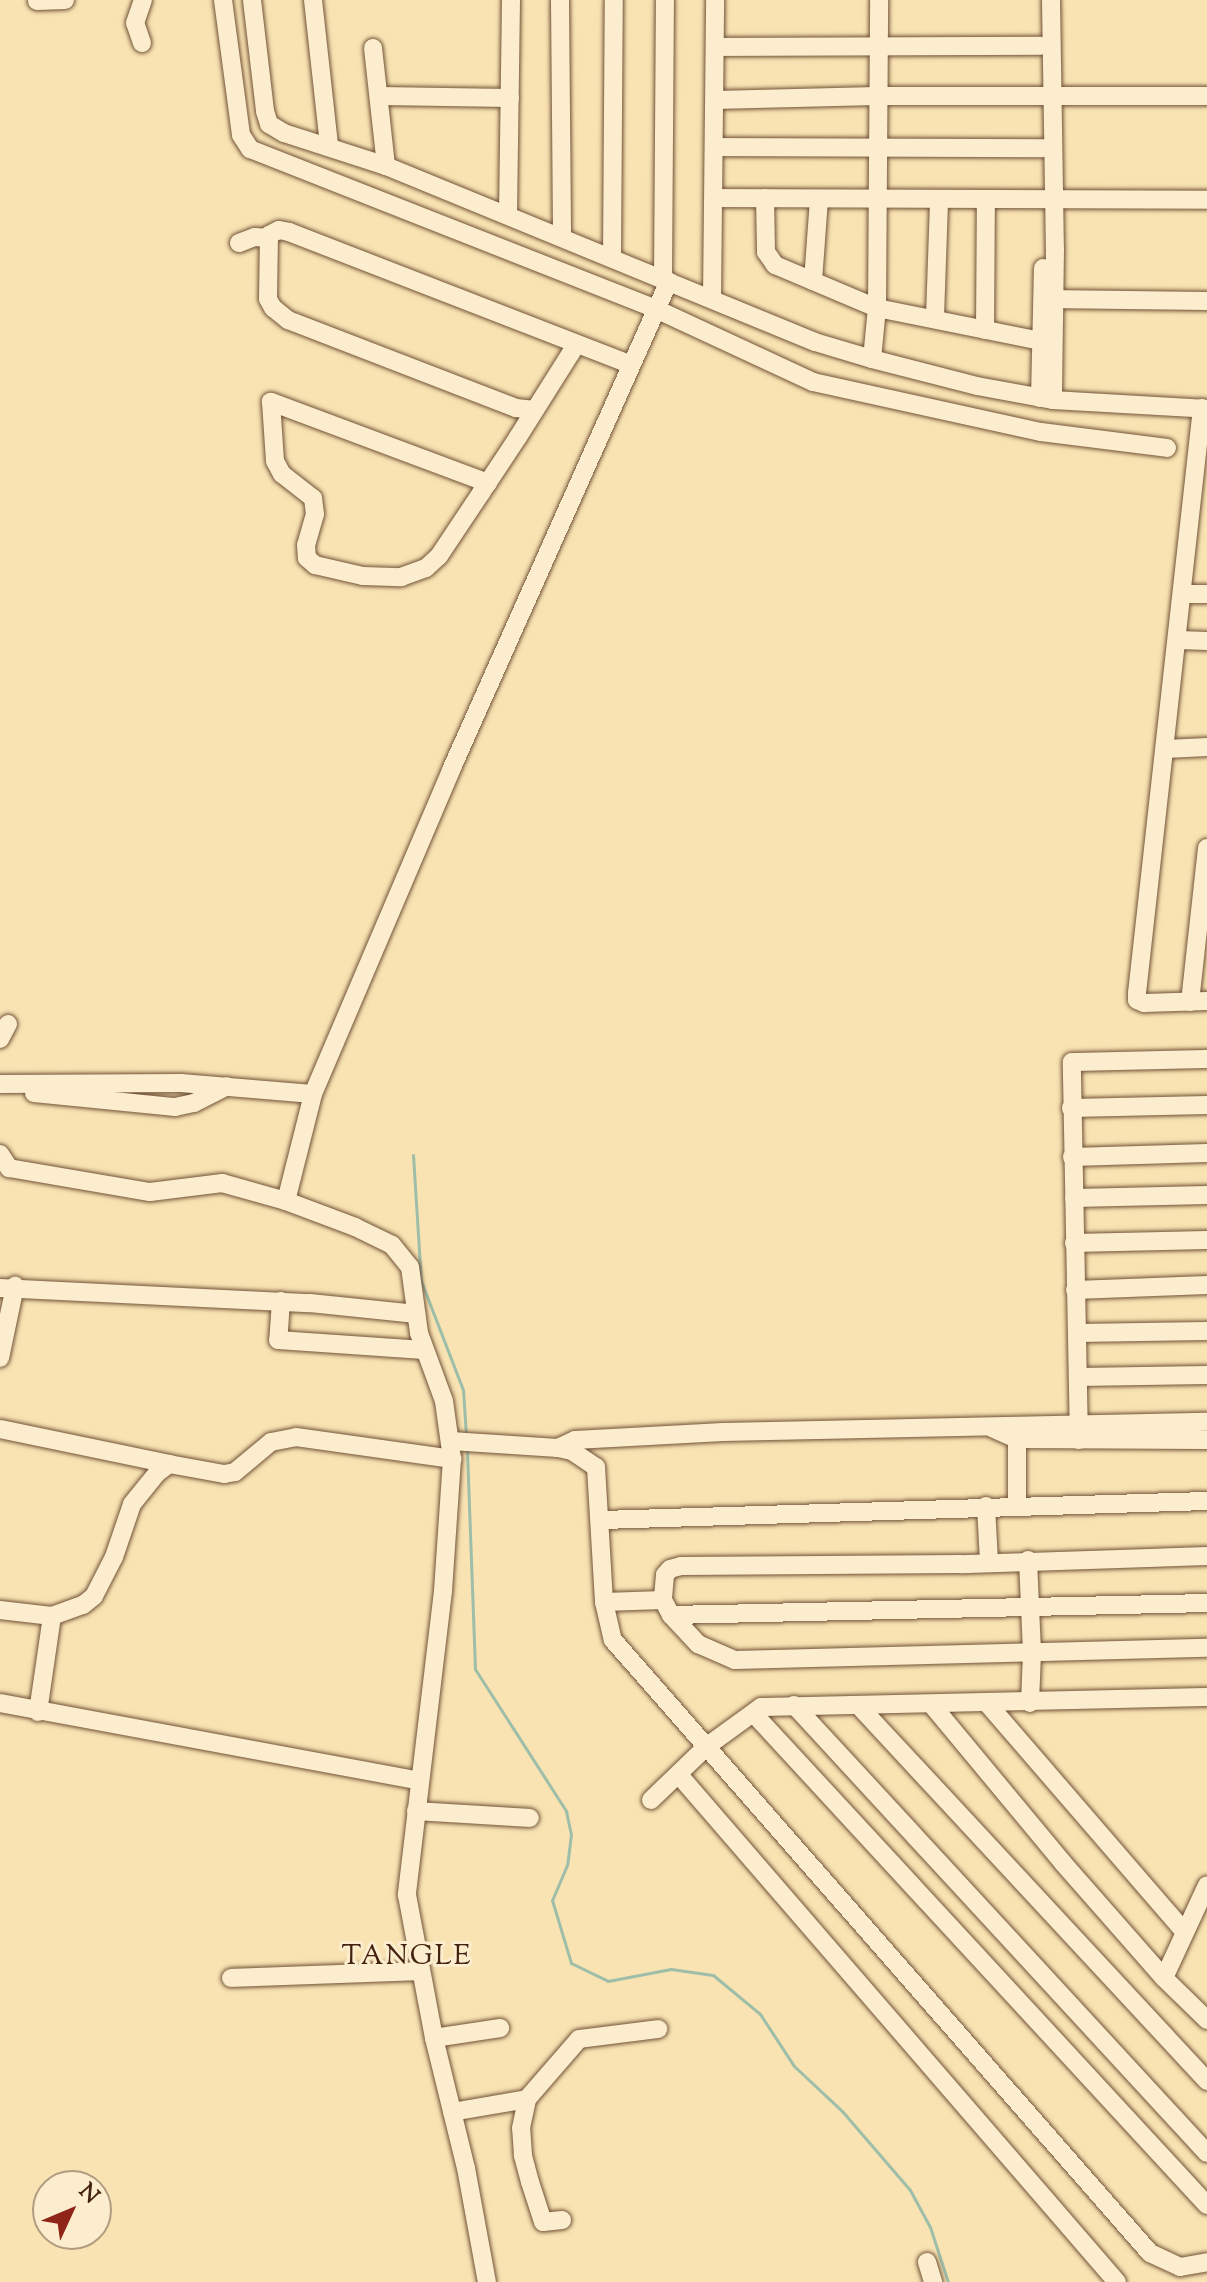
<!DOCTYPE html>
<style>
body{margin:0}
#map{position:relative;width:1207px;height:2282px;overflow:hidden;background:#f9e3b2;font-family:"Sorts Mill Goudy",serif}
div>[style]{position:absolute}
.stream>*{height:3px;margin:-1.5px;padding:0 1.5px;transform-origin:1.5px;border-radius:1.5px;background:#9ebea9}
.roads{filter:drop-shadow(0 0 2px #715238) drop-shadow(0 0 2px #715238)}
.minor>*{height:18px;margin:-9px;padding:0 9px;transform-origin:9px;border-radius:9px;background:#fbedcd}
span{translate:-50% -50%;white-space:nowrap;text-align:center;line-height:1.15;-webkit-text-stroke:6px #fbedcd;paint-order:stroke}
.quarter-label{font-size:28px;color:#442210;letter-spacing:2px}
.north{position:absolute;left:32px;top:2170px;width:80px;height:80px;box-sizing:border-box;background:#fbedcd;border:2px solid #b29c81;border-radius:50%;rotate:46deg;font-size:22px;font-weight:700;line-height:32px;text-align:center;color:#442210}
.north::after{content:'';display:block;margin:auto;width:28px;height:36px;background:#8f2418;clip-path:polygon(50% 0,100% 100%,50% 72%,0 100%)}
</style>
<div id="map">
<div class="stream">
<div style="left:413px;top:1155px;width:126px;rotate:86.4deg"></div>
<div style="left:421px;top:1281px;width:117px;rotate:68.9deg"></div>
<div style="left:463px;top:1390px;width:45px;rotate:86.2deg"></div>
<div style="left:467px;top:1451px;width:218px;rotate:87.9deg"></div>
<div style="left:475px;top:1669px;width:169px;rotate:57.3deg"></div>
<div style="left:566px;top:1811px;width:24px;rotate:78deg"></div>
<div style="left:571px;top:1834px;width:31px;rotate:97deg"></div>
<div style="left:567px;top:1865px;width:38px;rotate:113deg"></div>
<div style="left:552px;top:1900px;width:66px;rotate:73.2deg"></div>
<div style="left:571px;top:1963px;width:41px;rotate:25.9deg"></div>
<div style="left:608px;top:1981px;width:64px;rotate:-10.8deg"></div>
<div style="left:671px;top:1969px;width:42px;rotate:8.1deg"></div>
<div style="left:713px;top:1975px;width:61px;rotate:39.7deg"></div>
<div style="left:760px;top:2014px;width:62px;rotate:56.8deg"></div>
<div style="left:794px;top:2066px;width:66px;rotate:43.2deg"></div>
<div style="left:842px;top:2111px;width:104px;rotate:49.3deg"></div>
<div style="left:910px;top:2190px;width:42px;rotate:61.6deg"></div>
<div style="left:930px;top:2227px;width:58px;rotate:71.9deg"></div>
</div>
<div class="roads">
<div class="minor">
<div style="left:223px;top:0;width:136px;rotate:82.4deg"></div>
<div style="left:241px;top:135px;width:17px;rotate:57deg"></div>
<div style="left:250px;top:149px;width:439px;rotate:21.5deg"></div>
<div style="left:658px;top:310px;width:171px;rotate:24.9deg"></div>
<div style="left:813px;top:382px;width:233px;rotate:12.4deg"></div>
<div style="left:1041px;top:432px;width:127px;rotate:7.2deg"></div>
<div style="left:252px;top:0;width:112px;rotate:83.3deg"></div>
<div style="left:265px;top:111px;width:14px;rotate:73deg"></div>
<div style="left:269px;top:124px;width:17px;rotate:31deg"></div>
<div style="left:284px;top:133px;width:107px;rotate:17.9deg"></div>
<div style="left:386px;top:166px;width:464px;rotate:22.3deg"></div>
<div style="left:815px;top:342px;width:59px;rotate:16.6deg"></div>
<div style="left:872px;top:359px;width:108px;rotate:14.4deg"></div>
<div style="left:977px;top:386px;width:77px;rotate:10.4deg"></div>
<div style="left:1053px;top:400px;width:154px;rotate:3.3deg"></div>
<div style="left:313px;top:0;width:146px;rotate:83.7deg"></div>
<div style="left:560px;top:0;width:237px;rotate:89.5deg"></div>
<div style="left:1051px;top:0;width:249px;rotate:89.1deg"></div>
<div style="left:1055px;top:249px;width:151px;rotate:90.8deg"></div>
<div style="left:37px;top:1px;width:28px;rotate:-2deg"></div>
<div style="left:142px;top:43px;width:21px;rotate:-109deg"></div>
<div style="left:135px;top:23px;width:24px;rotate:-71deg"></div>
<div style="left:715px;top:47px;width:326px;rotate:-0.2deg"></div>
<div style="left:373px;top:48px;width:119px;rotate:83.7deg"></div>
<div style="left:380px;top:96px;width:130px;rotate:0.9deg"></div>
<div style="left:715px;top:100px;width:161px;rotate:-1.4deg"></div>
<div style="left:876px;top:96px;width:331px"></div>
<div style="left:715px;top:147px;width:328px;rotate:0.2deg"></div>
<div style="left:714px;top:198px;width:493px;rotate:0.2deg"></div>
<div style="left:765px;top:198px;width:54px;rotate:88.9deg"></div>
<div style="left:766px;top:252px;width:16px;rotate:55deg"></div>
<div style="left:775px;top:265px;width:111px;rotate:22.9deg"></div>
<div style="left:877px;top:308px;width:167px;rotate:11.4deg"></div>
<div style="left:508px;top:215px;width:215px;rotate:-89.2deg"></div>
<div style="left:239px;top:243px;width:17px;rotate:-21deg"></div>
<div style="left:255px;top:237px;width:13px;rotate:4deg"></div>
<div style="left:612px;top:255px;width:255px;rotate:-89.6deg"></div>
<div style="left:663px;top:278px;width:278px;rotate:-89.6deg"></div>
<div style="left:813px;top:281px;width:82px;rotate:-85.8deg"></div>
<div style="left:712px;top:298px;width:298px;rotate:-89.4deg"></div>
<div style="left:1046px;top:299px;width:161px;rotate:0.7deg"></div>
<div style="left:935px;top:317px;width:117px;rotate:-88deg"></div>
<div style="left:985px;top:330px;width:129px;rotate:-89.6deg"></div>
<div style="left:872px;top:359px;width:51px;rotate:-84.4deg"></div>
<div style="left:877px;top:308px;width:308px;rotate:-89.6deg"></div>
<div style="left:1040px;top:398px;width:130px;rotate:-88.7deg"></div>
<div style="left:1202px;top:408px;width:589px;rotate:96.34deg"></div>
<div style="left:1137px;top:993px;width:7px;rotate:90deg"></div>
<div style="left:1137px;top:1000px;width:8px;rotate:23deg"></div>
<div style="left:1144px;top:1003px;width:63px;rotate:-1.8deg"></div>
<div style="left:535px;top:410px;width:19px;rotate:-174deg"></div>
<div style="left:516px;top:408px;width:244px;rotate:-158.9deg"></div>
<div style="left:288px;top:320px;width:19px;rotate:-141deg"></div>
<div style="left:273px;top:308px;width:10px;rotate:-119deg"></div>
<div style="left:268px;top:299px;width:64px;rotate:-89.1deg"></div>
<div style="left:269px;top:235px;width:11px;rotate:-27deg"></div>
<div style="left:279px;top:230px;width:10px;rotate:11deg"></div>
<div style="left:289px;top:232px;width:366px;rotate:21.2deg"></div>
<div style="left:488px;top:483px;width:232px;rotate:-159.5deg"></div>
<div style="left:271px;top:402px;width:59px;rotate:86.1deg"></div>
<div style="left:275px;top:461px;width:15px;rotate:62deg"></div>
<div style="left:282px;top:474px;width:39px;rotate:38deg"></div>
<div style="left:313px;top:498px;width:16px;rotate:83deg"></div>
<div style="left:315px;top:514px;width:32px;rotate:106deg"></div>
<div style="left:306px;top:545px;width:13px;rotate:86deg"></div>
<div style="left:307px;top:558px;width:11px;rotate:41deg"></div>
<div style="left:315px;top:565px;width:49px;rotate:12.9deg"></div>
<div style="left:363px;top:576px;width:38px;rotate:2deg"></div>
<div style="left:401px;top:577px;width:27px;rotate:-20deg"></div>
<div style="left:426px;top:568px;width:18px;rotate:-43deg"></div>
<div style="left:439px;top:556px;width:76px;rotate:-56.3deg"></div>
<div style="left:481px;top:493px;width:67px;rotate:-56.5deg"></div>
<div style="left:518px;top:437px;width:109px;rotate:-57.8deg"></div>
<div style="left:1182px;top:594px;width:25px"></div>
<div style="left:1179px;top:640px;width:28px;rotate:2deg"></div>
<div style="left:1166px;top:749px;width:41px;rotate:-2.8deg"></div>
<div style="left:1190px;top:1002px;width:155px;rotate:-83.7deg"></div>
<div style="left:0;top:1039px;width:17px;rotate:-62deg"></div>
<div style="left:0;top:1084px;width:181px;rotate:-0.3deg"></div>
<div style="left:181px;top:1083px;width:132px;rotate:4.8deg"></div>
<div style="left:34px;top:1093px;width:142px;rotate:5.7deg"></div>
<div style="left:175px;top:1107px;width:19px;rotate:-12deg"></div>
<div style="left:194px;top:1103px;width:37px;rotate:-27deg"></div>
<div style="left:1071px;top:1108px;width:136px;rotate:-1.3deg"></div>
<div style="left:0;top:1154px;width:17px;rotate:57deg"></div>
<div style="left:9px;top:1168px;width:143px;rotate:9.7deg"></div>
<div style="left:150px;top:1192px;width:73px;rotate:-7.1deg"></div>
<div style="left:222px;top:1183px;width:66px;rotate:15.7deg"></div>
<div style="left:286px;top:1201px;width:74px;rotate:20.6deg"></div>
<div style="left:355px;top:1227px;width:41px;rotate:25.9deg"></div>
<div style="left:392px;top:1245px;width:28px;rotate:51deg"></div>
<div style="left:410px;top:1267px;width:67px;rotate:82.2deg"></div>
<div style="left:419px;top:1333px;width:72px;rotate:69.8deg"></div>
<div style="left:444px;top:1401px;width:59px;rotate:82.1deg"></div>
<div style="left:452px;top:1459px;width:132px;rotate:93.9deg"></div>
<div style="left:443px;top:1591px;width:306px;rotate:96.8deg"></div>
<div style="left:407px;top:1895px;width:146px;rotate:79.3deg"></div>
<div style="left:434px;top:2038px;width:134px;rotate:76.2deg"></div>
<div style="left:466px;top:2168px;width:116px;rotate:79.6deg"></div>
<div style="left:1072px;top:1157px;width:135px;rotate:-1.7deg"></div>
<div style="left:1074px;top:1198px;width:133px;rotate:-1.3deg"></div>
<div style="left:286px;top:1201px;width:110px;rotate:-75.8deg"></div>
<div style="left:313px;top:1094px;width:352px;rotate:-66.9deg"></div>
<div style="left:451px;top:770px;width:535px;rotate:-65.97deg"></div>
<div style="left:1074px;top:1243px;width:133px;rotate:-1.3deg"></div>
<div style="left:0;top:1288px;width:310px;rotate:2.8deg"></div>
<div style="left:310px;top:1303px;width:107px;rotate:5.9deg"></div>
<div style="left:1075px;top:1290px;width:132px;rotate:-2.2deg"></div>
<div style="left:281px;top:1301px;width:39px;rotate:94deg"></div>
<div style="left:278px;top:1340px;width:146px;rotate:3.9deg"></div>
<div style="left:1077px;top:1333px;width:130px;rotate:-0.9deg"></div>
<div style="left:0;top:1358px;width:74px;rotate:-78.2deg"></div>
<div style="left:1078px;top:1377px;width:129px;rotate:-0.9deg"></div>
<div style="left:992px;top:1428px;width:27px;rotate:24deg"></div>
<div style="left:1017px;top:1439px;width:190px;rotate:0.3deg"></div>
<div style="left:0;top:1429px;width:173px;rotate:11.7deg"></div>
<div style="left:1017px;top:1439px;width:66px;rotate:90deg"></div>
<div style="left:1079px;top:1440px;width:378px;rotate:-91.1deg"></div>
<div style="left:1072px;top:1062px;width:135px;rotate:-1.3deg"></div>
<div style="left:451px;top:1441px;width:107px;rotate:3.7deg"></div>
<div style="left:558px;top:1448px;width:14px;rotate:12deg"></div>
<div style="left:572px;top:1451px;width:29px;rotate:34deg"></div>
<div style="left:596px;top:1467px;width:135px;rotate:86.6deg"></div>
<div style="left:604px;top:1602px;width:39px;rotate:77deg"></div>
<div style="left:613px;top:1640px;width:815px;rotate:48.78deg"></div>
<div style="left:1150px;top:2253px;width:33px;rotate:25deg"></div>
<div style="left:1180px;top:2267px;width:27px;rotate:-10deg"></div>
<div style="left:558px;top:1448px;width:19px;rotate:-25deg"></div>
<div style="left:575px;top:1440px;width:148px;rotate:-3.1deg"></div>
<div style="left:723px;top:1432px;width:484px;rotate:-1.2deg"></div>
<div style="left:986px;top:1506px;width:56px;rotate:86.9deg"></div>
<div style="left:602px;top:1520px;width:605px;rotate:-1.8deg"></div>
<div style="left:1207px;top:1556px;width:246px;rotate:178.1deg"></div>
<div style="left:961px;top:1564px;width:280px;rotate:179.6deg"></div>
<div style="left:681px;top:1566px;width:11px;rotate:165deg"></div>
<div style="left:670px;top:1569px;width:8px;rotate:130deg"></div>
<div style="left:665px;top:1575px;width:25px;rotate:95deg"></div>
<div style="left:663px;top:1600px;width:17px;rotate:62deg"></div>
<div style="left:671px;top:1615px;width:40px;rotate:47deg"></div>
<div style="left:698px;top:1644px;width:40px;rotate:23.4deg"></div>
<div style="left:735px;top:1660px;width:472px;rotate:-1.5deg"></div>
<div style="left:1028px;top:1560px;width:93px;rotate:87.5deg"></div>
<div style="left:1032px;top:1653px;width:50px;rotate:92.3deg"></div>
<div style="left:604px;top:1602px;width:59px;rotate:-1.9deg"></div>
<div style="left:0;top:1610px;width:52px;rotate:6.6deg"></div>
<div style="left:52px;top:1616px;width:33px;rotate:-20deg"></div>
<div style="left:83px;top:1605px;width:14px;rotate:-39deg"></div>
<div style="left:94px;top:1596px;width:44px;rotate:-62.9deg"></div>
<div style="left:114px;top:1557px;width:56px;rotate:-71.2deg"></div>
<div style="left:132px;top:1504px;width:40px;rotate:-51deg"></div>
<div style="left:157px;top:1473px;width:15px;rotate:-37deg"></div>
<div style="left:169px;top:1464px;width:56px;rotate:10.3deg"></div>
<div style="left:224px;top:1474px;width:11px;rotate:-10deg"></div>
<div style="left:235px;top:1472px;width:47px;rotate:-39.8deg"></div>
<div style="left:271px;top:1442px;width:25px;rotate:-11deg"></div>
<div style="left:296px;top:1437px;width:158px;rotate:8deg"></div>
<div style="left:671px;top:1615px;width:536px;rotate:-1.28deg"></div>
<div style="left:0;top:1703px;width:426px;rotate:10.5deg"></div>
<div style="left:987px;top:1703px;width:301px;rotate:49.2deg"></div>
<div style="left:794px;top:1705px;width:609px;rotate:47.33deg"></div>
<div style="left:858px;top:1705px;width:513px;rotate:47.13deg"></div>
<div style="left:932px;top:1705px;width:205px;rotate:50.3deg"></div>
<div style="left:1063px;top:1863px;width:153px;rotate:48.7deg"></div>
<div style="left:1164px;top:1978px;width:60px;rotate:44.3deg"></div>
<div style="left:38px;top:1712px;width:97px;rotate:-81.7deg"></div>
<div style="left:754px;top:1714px;width:668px;rotate:47.31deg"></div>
<div style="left:679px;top:1775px;width:670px;rotate:49.18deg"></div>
<div style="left:651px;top:1800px;width:76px;rotate:-43.9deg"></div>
<div style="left:706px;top:1747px;width:68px;rotate:-36deg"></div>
<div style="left:761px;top:1707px;width:446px;rotate:-1.3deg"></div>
<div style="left:416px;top:1811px;width:114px;rotate:3.5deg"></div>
<div style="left:231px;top:1978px;width:189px;rotate:-2.1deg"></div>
<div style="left:1164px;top:1978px;width:102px;rotate:-65.2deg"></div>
<div style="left:434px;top:2038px;width:67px;rotate:-8.6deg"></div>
<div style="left:452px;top:2112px;width:76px;rotate:-9.8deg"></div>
<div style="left:562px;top:2220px;width:19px;rotate:174deg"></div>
<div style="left:543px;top:2222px;width:42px;rotate:-108deg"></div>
<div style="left:530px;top:2182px;width:28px;rotate:-105deg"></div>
<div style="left:523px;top:2155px;width:27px;rotate:-94deg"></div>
<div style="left:521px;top:2128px;width:30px;rotate:-78deg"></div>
<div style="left:527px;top:2099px;width:79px;rotate:-49.1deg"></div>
<div style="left:579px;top:2039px;width:80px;rotate:-7.2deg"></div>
<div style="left:927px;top:2262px;width:21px;rotate:73deg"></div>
</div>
</div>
<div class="quarter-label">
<span style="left:407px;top:1957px">TANGLE</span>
</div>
<div class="north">N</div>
</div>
